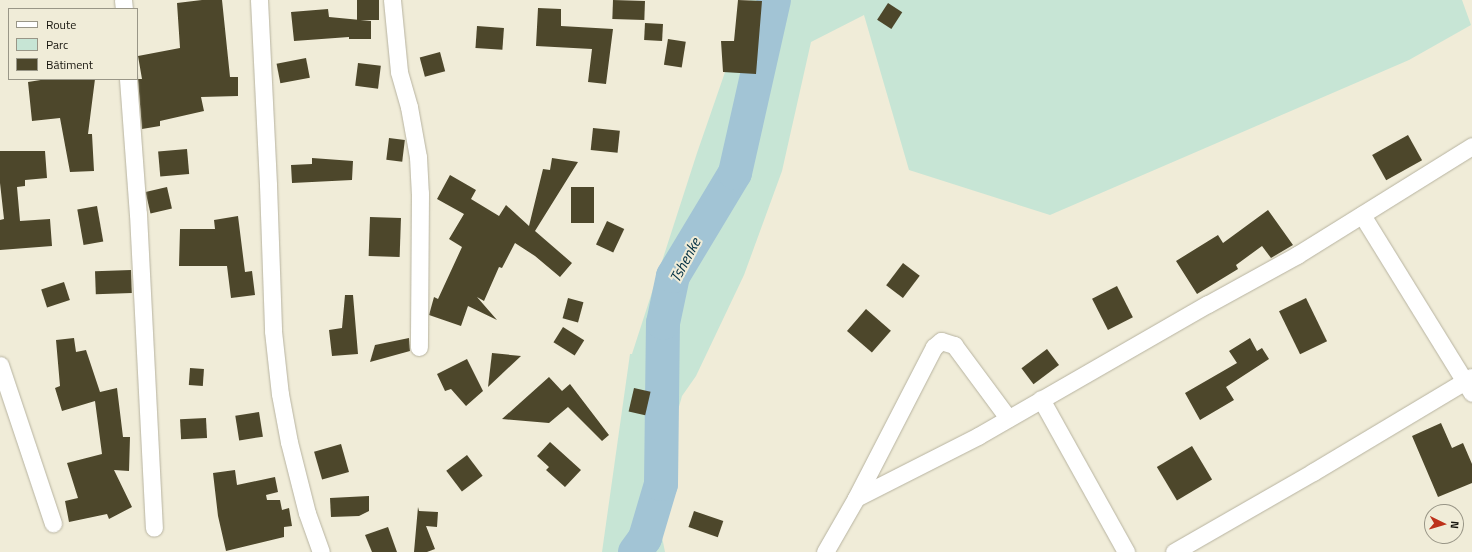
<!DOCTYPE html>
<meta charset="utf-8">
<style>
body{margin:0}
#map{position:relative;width:1472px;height:552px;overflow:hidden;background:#f0ecd8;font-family:"Titillium Web",sans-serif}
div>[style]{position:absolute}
.green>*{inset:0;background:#c7e5d5}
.river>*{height:34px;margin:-17px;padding:0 17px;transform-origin:17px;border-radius:17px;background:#a2c4d5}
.building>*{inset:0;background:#4d472b;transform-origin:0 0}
.roads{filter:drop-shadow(0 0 1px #b7b3a0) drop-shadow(0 0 1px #b7b3a0)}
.street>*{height:17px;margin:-8.5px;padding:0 8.5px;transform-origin:8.5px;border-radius:8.5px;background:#fff}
span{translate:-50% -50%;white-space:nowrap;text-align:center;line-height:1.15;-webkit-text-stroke:4px #f0ecd8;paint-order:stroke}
.water-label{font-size:15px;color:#002f42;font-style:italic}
.legend{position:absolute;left:8px;top:8px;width:130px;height:72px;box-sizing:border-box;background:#f0ecd8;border:1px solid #999687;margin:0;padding:5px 7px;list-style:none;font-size:12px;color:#16140d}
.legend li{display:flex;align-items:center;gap:8px;height:20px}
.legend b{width:20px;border:1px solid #999687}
.north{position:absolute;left:1424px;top:504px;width:40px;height:40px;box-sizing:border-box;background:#f0ecd8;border:1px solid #999687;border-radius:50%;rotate:95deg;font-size:11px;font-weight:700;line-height:16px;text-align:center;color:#16140d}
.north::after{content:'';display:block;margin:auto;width:14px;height:18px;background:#bd321b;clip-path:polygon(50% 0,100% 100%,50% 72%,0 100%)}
</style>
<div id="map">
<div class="green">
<div style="clip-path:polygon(750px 0,1462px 0,1471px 25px,1409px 60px,1050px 215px,909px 170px,864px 15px,811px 42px,782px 171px,744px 275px,696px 376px,682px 396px,675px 421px,659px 522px,665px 552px,602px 552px,630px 354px,632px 354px,697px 153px)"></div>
</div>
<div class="river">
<div style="left:635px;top:552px;width:17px;rotate:-54deg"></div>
<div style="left:645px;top:538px;width:56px;rotate:-73.5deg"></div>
<div style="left:661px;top:484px;width:161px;rotate:-89.3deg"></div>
<div style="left:663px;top:323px;width:48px;rotate:-78deg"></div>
<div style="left:673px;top:276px;width:120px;rotate:-59deg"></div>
<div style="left:735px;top:173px;width:177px;rotate:-77.3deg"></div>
</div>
<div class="building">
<div style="clip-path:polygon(202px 0,222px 0,230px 77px,238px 77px,238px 96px,201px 97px,204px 111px,160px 121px,160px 126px,142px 129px,138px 79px,142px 79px,138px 56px,180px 48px,177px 3px)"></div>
<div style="left:357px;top:0;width:22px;height:20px"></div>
<div style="left:613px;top:0;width:32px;height:19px;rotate:2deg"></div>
<div style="clip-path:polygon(738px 0,762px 1px,756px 74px,723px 72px,721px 41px,734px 41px)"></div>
<div style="left:888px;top:3px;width:17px;height:20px;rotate:33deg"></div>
<div style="clip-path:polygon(538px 8px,561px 9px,561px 26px,613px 29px,606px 84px,588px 82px,592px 49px,536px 46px)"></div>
<div style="clip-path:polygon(328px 9px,329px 17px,371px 21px,371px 39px,349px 39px,349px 37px,294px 41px,291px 12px)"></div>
<div style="left:645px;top:23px;width:18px;height:17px;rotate:3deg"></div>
<div style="left:477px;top:26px;width:27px;height:22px;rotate:4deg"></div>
<div style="left:668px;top:39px;width:18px;height:26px;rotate:9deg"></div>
<div style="left:440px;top:52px;width:20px;height:21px;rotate:75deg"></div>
<div style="left:306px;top:58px;width:20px;height:30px;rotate:79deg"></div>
<div style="left:358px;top:63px;width:23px;height:23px;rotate:7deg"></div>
<div style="clip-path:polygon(47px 79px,95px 79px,88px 134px,92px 134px,94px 171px,70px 172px,60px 118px,32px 121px,28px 82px)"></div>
<div style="left:593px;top:128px;width:27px;height:22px;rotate:6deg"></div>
<div style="left:1408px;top:135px;width:29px;height:41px;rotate:61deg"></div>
<div style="left:389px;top:138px;width:16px;height:22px;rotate:7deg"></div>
<div style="left:187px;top:149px;width:25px;height:29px;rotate:85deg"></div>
<div style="clip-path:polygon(0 151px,45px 151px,47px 178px,25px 180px,25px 186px,17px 187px,20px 221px,50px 219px,52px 246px,0 250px,0 220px,4px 219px,0 183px)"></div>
<div style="clip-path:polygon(312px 158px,353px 161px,352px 180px,292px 183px,291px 165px,312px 164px)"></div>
<div style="clip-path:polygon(552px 158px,578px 162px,535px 231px,572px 263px,560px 277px,535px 256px,515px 243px,502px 268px,499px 267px,484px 301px,477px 297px,497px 320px,468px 306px,461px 326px,429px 315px,434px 297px,438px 299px,462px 247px,449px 239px,464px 214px,437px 199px,450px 175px,476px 190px,471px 199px,499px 216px,506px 205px,529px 226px,543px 169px,550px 170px)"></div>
<div style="left:167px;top:187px;width:22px;height:22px;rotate:77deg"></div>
<div style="left:571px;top:187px;width:23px;height:36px"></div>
<div style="left:97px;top:206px;width:36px;height:20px;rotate:80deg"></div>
<div style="clip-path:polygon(1268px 210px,1293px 245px,1271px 258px,1262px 246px,1236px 265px,1238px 269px,1197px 294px,1176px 261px,1218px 235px,1223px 243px)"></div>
<div style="clip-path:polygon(238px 216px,245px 272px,252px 271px,255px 295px,231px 298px,227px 266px,179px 266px,180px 229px,215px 229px,214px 220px)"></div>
<div style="left:370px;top:217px;width:31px;height:39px;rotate:2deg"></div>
<div style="left:607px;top:221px;width:19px;height:26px;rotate:25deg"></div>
<div style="left:903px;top:263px;width:21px;height:28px;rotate:37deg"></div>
<div style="left:131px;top:270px;width:23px;height:36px;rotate:88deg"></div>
<div style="left:64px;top:282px;width:19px;height:24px;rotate:72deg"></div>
<div style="left:1117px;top:286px;width:35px;height:28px;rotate:63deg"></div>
<div style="clip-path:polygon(345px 295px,353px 295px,358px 354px,332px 356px,329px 330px,342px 328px)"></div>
<div style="left:568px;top:298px;width:16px;height:21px;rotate:15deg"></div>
<div style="left:1306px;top:298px;width:48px;height:30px;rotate:64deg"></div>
<div style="left:866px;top:309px;width:33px;height:29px;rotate:41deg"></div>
<div style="left:563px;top:327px;width:25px;height:18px;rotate:32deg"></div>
<div style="clip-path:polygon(74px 338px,76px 352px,86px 350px,100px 392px,117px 388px,123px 437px,130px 437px,129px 471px,114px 470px,132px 507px,109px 519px,107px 514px,69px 522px,65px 501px,78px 498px,67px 463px,102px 454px,95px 401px,62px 411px,55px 388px,60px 386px,56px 340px)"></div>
<div style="clip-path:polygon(409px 338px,410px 351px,370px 362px,375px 345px)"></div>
<div style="clip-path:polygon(1250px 338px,1257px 351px,1262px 348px,1269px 359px,1226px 387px,1234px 400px,1200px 420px,1185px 393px,1237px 363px,1229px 351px)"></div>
<div style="left:1047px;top:349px;width:20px;height:32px;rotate:53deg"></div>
<div style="clip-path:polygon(492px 353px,521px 356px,488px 387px)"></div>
<div style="clip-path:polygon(467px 359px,483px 391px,466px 406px,451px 389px,445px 391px,437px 374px)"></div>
<div style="left:190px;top:368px;width:14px;height:17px;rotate:4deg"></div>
<div style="clip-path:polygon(549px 377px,562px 391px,570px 384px,609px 435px,602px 441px,568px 407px,549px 423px,502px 419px)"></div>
<div style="left:634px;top:388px;width:17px;height:24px;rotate:13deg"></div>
<div style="left:259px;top:412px;width:25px;height:24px;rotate:81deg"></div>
<div style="left:206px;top:418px;width:20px;height:26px;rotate:87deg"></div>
<div style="clip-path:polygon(1441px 423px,1452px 448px,1463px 443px,1472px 464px,1472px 483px,1438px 497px,1412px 436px)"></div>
<div style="clip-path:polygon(550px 442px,581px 470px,565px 487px,546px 470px,549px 467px,537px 456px)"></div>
<div style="left:341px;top:444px;width:29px;height:28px;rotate:74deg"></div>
<div style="left:1192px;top:446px;width:39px;height:41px;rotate:59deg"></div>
<div style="left:467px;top:455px;width:26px;height:26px;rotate:53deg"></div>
<div style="clip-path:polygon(235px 470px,237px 485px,275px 477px,278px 492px,266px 495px,267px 500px,280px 500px,282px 510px,289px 508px,292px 526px,284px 527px,284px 537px,226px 551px,218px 516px,213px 473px)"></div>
<div style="clip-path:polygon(369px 496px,369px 511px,359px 516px,331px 517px,330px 498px)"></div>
<div style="clip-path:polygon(418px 507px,419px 511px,438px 512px,437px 527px,426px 526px,435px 549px,427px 552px,414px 552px)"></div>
<div style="left:694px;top:511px;width:31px;height:17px;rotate:19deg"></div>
<div style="clip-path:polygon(388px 527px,397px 552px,372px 552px,365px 535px)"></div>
</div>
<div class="roads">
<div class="street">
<div style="left:123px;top:0;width:9px;rotate:84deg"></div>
<div style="left:259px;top:0;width:185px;rotate:87.2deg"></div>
<div style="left:268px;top:185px;width:146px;rotate:88deg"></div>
<div style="left:273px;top:331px;width:63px;rotate:83.7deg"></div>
<div style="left:280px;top:394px;width:49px;rotate:79.4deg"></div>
<div style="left:289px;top:442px;width:73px;rotate:75.8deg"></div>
<div style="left:307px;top:513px;width:41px;rotate:70.3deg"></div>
<div style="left:392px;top:0;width:72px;rotate:84.4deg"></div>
<div style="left:399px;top:72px;width:36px;rotate:74deg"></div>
<div style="left:409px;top:107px;width:51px;rotate:79.8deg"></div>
<div style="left:418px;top:157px;width:36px;rotate:87deg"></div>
<div style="left:420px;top:193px;width:154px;rotate:90.4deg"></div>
<div style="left:128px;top:79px;width:135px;rotate:85.8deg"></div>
<div style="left:138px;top:214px;width:314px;rotate:87.1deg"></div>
<div style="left:1362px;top:215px;width:209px;rotate:58.3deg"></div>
<div style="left:0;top:365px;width:167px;rotate:71.5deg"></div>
<div style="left:1041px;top:399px;width:175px;rotate:60.9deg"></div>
<div style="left:856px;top:498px;width:137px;rotate:-26.9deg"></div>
<div style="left:978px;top:436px;width:265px;rotate:-29.9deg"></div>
<div style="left:1208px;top:304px;width:102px;rotate:-28.8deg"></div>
<div style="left:1297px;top:255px;width:206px;rotate:-31.9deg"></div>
<div style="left:825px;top:552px;width:62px;rotate:-60.1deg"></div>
<div style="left:856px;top:498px;width:170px;rotate:-62.7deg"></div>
<div style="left:934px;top:347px;width:9px;rotate:-41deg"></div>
<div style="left:941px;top:341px;width:14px;rotate:17deg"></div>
<div style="left:954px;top:345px;width:91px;rotate:53.5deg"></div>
<div style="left:1174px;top:552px;width:160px;rotate:-29.9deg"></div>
<div style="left:1313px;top:472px;width:185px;rotate:-30.9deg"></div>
</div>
</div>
<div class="water-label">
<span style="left:685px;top:260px;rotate:-62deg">Tshenke</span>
</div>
<ul class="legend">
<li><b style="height:5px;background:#fff"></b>Route</li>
<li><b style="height:11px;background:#c7e5d5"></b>Parc</li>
<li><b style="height:11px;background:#4d472b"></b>Bâtiment</li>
</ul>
<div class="north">N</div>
</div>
